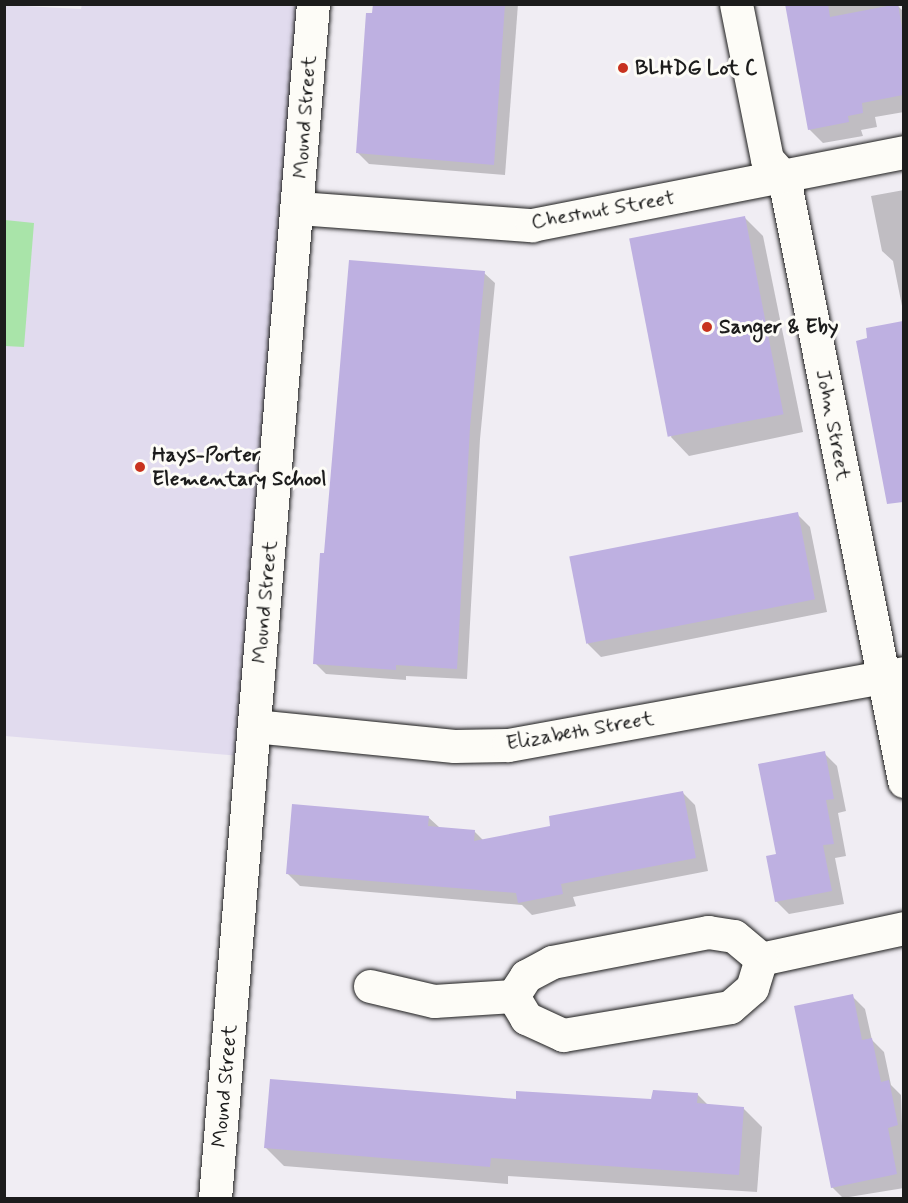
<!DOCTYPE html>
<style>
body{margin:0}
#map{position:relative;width:908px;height:1203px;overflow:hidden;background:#f0edf3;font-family:Mynerve,sans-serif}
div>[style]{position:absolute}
.built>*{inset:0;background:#e1dbee}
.green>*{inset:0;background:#a9e4a9}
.shadow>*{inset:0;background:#0003}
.building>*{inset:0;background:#beb0e1;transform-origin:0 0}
.roads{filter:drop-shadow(0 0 2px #1c1c1c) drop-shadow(0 0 2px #1c1c1c)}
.minor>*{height:33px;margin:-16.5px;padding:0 16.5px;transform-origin:16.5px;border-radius:16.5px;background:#fdfcf7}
.dots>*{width:16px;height:16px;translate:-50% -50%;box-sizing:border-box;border:3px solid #fdfcf7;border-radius:50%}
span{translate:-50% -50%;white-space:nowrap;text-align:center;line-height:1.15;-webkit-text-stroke:6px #fdfcf7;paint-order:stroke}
.poi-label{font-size:21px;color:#1c1c1c;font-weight:700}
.left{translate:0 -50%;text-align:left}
.street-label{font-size:21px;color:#1c1c1c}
.frame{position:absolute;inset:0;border:6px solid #1c1c1c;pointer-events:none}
</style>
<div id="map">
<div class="built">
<div style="clip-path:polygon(82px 4px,313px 5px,252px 757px,5px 736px,4px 5px,81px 9px)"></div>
</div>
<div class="green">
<div style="clip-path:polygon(5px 220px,34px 223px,24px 347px,5px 346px)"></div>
</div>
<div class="shadow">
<div style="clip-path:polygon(374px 4px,518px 4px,505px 175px,369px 164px,358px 153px)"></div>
<div style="clip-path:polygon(809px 4px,897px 5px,904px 12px,904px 112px,875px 117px,877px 127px,861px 130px,863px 136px,823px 143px,809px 129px)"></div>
<div style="clip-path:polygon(904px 190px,904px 316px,893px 261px,882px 251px,871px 196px)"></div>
<div style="clip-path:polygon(745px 218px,763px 236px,803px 432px,689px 456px,671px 437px)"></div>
<div style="clip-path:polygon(484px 273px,495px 283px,480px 439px,467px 679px,406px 676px,406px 680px,326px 674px,315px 663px,326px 555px)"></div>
<div style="clip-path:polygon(904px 323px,904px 454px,889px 457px,867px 329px)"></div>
<div style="clip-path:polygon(797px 514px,810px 527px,827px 612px,601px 657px,588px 644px,571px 557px)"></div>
<div style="clip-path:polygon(824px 753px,837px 766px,846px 811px,838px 813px,846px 856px,835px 858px,844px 904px,789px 914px,776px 901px,777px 855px)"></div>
<div style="clip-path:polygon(682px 792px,695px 805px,708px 871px,573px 897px,576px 906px,532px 915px,522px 905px,300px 886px,287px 873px,428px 817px,440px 828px,474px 831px,484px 841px,552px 827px)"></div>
<div style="clip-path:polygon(852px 996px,865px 1009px,872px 1040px,884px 1052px,891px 1085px,901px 1095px,904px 1188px,843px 1198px,832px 1187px)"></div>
<div style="clip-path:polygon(697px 1094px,709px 1106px,743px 1108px,762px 1127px,757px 1192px,508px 1176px,508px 1184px,284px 1166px,266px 1148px,517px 1101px,653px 1101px)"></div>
</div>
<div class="building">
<div style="clip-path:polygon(373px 4px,505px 4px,494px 165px,356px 153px,366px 13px,372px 13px)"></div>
<div style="clip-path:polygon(785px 4px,828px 4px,830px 17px,898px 4px,903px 34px,903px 95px,862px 103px,863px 113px,848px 116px,849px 122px,808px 130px)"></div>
<div style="left:745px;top:216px;width:202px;height:118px;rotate:79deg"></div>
<div style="clip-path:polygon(349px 260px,485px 271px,470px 427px,457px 669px,396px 665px,396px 670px,313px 664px,320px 553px,324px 553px)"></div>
<div style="clip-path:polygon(903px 321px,903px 502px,887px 504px,856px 341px,867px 338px,866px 328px)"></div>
<div style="left:798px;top:512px;width:89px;height:233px;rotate:79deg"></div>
<div style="clip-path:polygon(825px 751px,834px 799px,826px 800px,834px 844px,823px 845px,832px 891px,775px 902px,766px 856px,776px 854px,758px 764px)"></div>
<div style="clip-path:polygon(683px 791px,696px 858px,561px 884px,563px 894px,518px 903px,516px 893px,286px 874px,292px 804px,429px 816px,428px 826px,475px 830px,474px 841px,550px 826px,549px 816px)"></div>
<div style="clip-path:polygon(853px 994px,862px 1040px,872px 1038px,881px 1082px,889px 1080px,898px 1125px,888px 1128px,897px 1174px,831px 1188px,794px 1006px)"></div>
<div style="clip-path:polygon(270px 1079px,516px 1099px,516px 1091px,651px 1099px,653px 1090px,698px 1093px,697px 1103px,744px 1107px,739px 1175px,491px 1158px,490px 1167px,264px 1148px)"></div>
</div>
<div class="roads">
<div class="minor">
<div style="left:736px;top:4px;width:158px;rotate:78.7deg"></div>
<div style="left:767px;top:159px;width:25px;rotate:48deg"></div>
<div style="left:784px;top:178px;width:615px;rotate:78.74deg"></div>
<div style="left:298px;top:208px;width:235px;rotate:4.2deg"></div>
<div style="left:532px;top:225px;width:379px;rotate:-11.1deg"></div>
<div style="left:254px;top:726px;width:201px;rotate:5.7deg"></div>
<div style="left:454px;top:746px;width:54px;rotate:-1.1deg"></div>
<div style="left:508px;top:745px;width:402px;rotate:-10.3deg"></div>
<div style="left:761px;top:959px;width:146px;rotate:-12.2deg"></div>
<div style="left:370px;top:986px;width:66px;rotate:13.2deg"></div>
<div style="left:434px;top:1001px;width:79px;rotate:-3.6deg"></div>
<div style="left:513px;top:996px;width:26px;rotate:59deg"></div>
<div style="left:526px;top:1018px;width:41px;rotate:24.7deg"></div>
<div style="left:563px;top:1035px;width:169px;rotate:-9.5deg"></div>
<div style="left:730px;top:1007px;width:29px;rotate:-41deg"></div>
<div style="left:752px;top:988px;width:30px;rotate:-73deg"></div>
<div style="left:513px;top:996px;width:24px;rotate:-57deg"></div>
<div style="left:526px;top:976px;width:30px;rotate:-28deg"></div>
<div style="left:552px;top:962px;width:159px;rotate:-10.9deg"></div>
<div style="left:708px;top:932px;width:26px;rotate:9deg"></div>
<div style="left:734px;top:936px;width:35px;rotate:40deg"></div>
<div style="left:215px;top:1198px;width:1198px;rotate:-85.31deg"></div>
</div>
</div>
<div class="dots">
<div style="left:623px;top:68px;background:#c8321e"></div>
<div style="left:707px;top:327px;background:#c8321e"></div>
<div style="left:140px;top:467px;background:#c8321e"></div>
</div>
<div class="poi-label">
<span class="left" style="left:635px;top:68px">BLHDG Lot C</span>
<span class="left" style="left:719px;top:327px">Sanger &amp; Eby</span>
<span class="left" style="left:152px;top:467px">Hays-Porter<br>Elementary School</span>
</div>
<div class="street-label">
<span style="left:305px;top:117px;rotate:-86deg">Mound Street</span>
<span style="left:603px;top:210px;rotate:-10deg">Chestnut Street</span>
<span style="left:833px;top:425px;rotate:79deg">John Street</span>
<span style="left:265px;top:602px;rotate:-85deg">Mound Street</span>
<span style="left:580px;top:731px;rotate:-10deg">Elizabeth Street</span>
<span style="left:225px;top:1086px;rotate:-85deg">Mound Street</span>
</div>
<div class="frame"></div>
</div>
